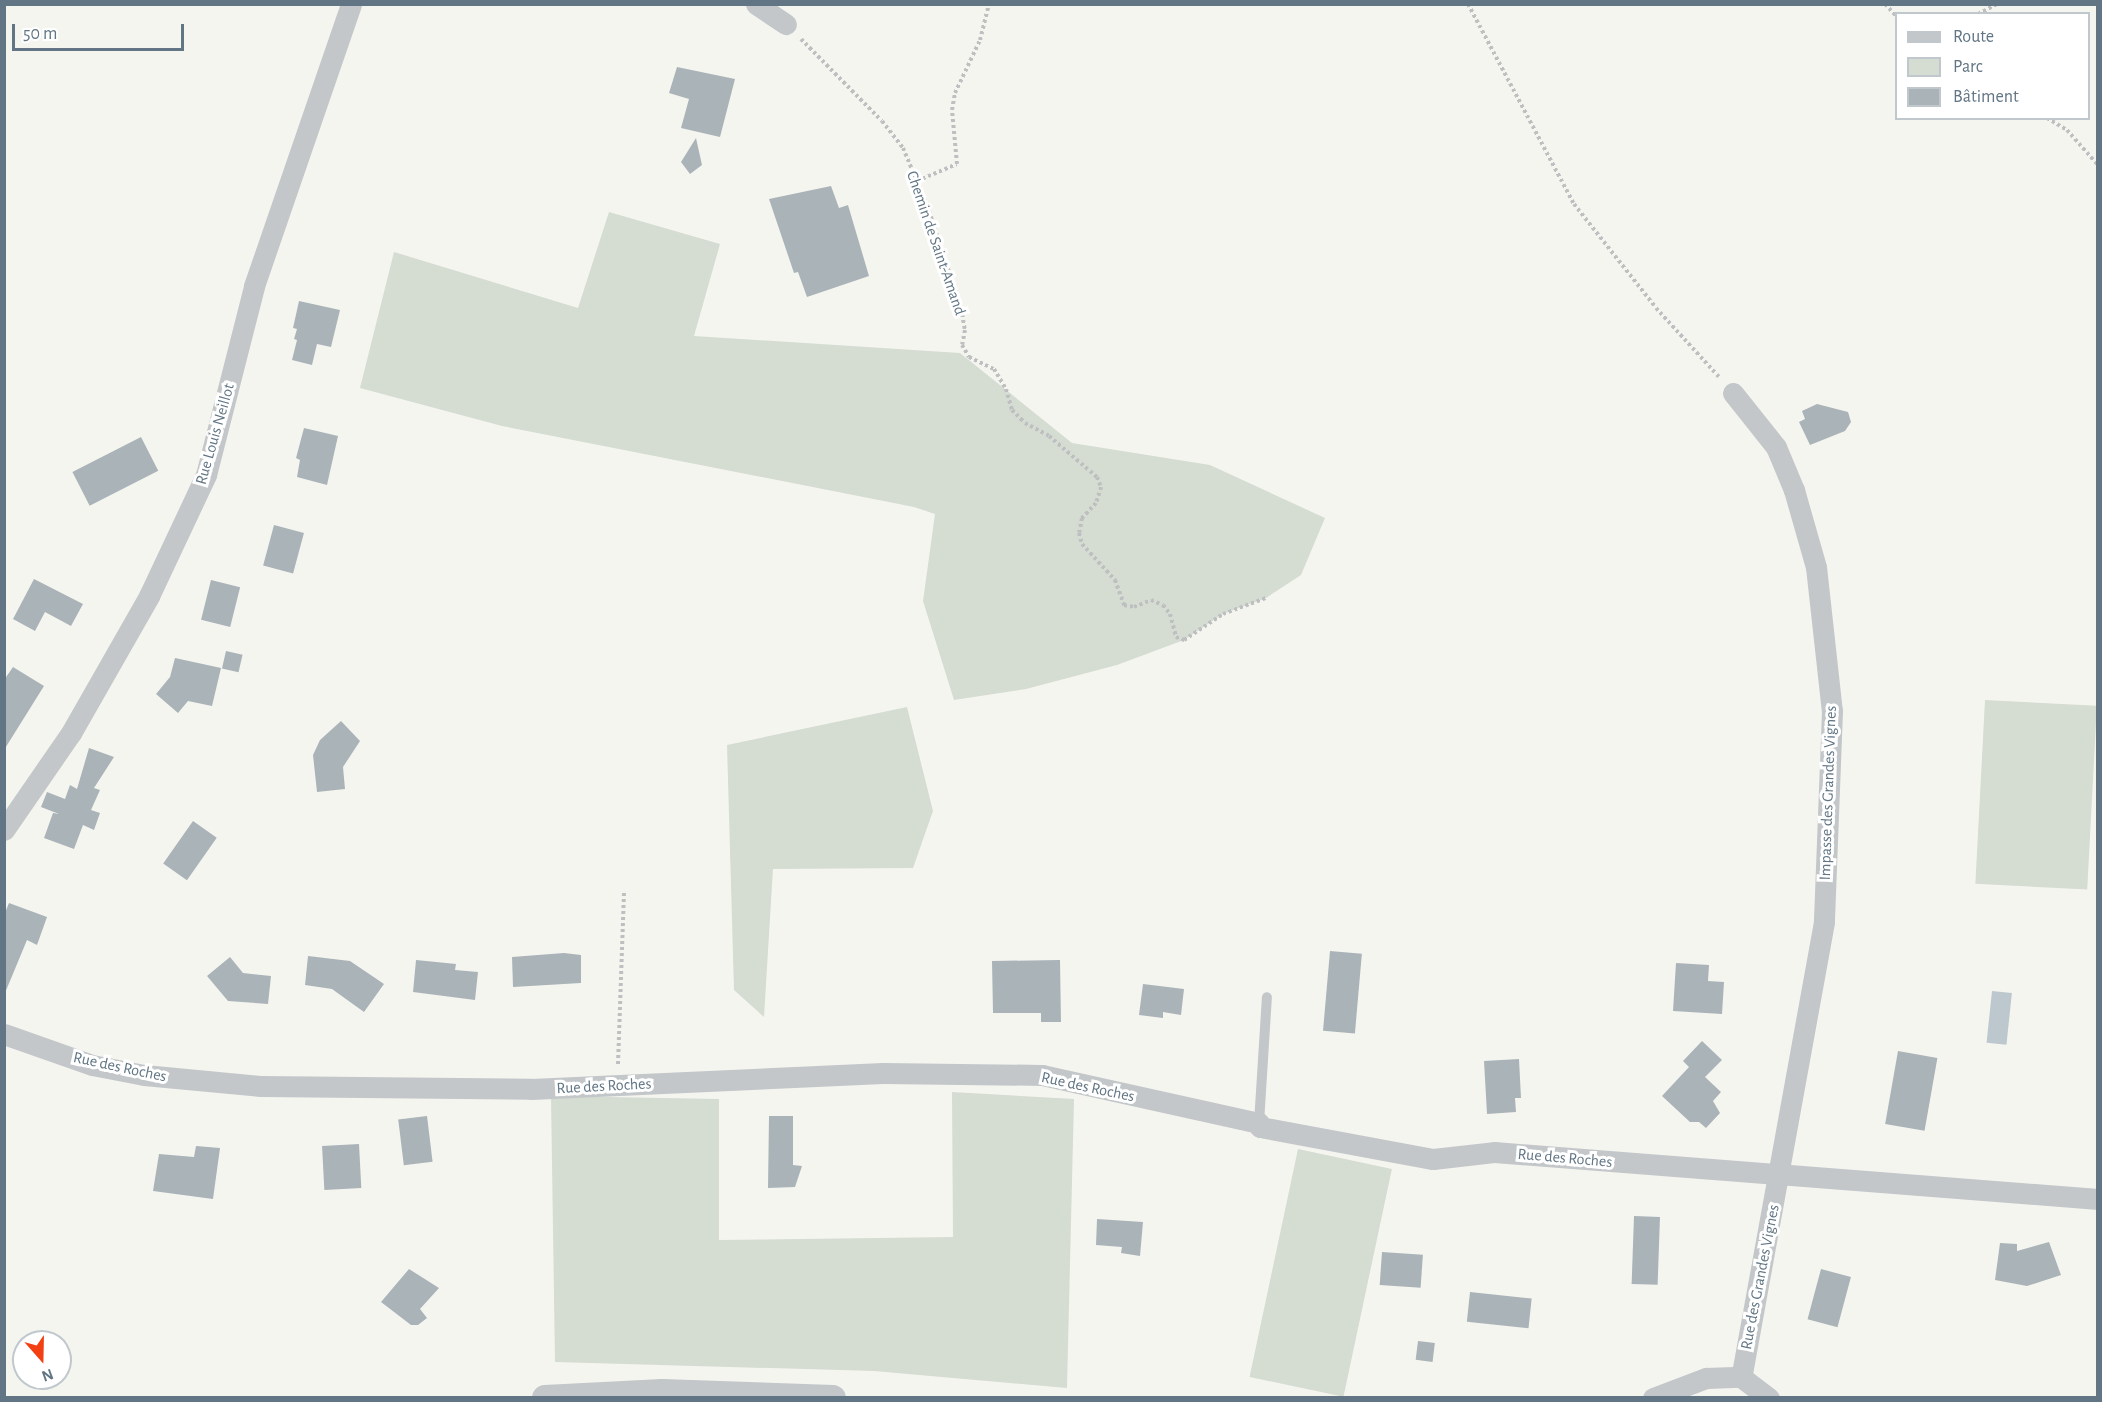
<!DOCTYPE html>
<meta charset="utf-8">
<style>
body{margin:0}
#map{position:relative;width:2102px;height:1402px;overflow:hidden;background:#f5f5f0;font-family:"Alegreya Sans",sans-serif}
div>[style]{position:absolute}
.green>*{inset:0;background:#d5dcd1;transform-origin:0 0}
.water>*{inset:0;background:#bcc8cd;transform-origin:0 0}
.building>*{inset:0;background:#aab3b8;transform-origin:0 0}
.path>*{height:4px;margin-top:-2px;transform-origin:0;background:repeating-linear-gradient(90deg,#bdbfc1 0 3px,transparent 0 6px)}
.service>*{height:10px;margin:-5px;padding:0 5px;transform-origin:5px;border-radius:5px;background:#c3c7ca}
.minor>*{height:21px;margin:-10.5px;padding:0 10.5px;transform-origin:10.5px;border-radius:10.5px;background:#c3c7ca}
.tertiary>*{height:26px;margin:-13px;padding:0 13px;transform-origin:13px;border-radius:13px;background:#c3c7ca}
span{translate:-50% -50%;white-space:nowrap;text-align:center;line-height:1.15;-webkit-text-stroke:6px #fff;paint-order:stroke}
.street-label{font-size:16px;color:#617584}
.frame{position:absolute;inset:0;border:6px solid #617584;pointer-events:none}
.legend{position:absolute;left:1895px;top:12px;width:195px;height:108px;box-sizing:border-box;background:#fff;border:2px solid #c0c8ce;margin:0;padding:8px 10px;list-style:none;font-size:18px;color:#617584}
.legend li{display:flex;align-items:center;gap:12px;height:30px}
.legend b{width:30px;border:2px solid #c0c8ce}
.north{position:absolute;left:12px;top:1330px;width:60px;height:60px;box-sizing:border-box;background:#fff;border:2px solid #c0c8ce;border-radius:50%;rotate:160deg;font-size:16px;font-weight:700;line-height:24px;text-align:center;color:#617584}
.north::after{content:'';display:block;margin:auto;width:21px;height:27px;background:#f24012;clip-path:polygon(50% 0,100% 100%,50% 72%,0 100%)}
.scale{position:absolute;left:12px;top:24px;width:172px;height:27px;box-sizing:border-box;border:3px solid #617584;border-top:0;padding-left:8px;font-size:18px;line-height:21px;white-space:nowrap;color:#617584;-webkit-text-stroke:4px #fff;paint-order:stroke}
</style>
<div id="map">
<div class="green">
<div style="clip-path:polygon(609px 212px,720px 244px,694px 336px,960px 353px,1072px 443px,1210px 465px,1325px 518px,1301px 575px,1266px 598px,1223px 614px,1184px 640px,1117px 665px,1026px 689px,954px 700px,923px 601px,935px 514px,914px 507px,502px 426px,360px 388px,394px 252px,578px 308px)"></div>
<div style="left:1985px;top:700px;width:112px;height:184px;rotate:3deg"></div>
<div style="clip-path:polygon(907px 707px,933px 811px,913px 868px,773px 869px,764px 1017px,734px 990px,727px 745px)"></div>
<div style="clip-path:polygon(952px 1092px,1074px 1099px,1067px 1388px,874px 1371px,555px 1362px,551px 1096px,719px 1099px,719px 1240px,953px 1237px)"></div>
<div style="left:1298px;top:1149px;width:96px;height:233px;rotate:12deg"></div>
</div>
<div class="water">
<div style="left:1992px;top:991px;width:20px;height:52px;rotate:6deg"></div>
</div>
<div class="building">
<div style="clip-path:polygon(677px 67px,735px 79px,720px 137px,681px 128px,689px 99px,669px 93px)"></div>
<div style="clip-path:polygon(696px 138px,702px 165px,690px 174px,681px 162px)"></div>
<div style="clip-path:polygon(831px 186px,839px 208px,848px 205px,869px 276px,807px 297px,798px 272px,794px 273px,769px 199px)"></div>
<div style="clip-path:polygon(299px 301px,340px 310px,331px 347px,317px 344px,312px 365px,292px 360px,297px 340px,294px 339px,297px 329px,293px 328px)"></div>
<div style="clip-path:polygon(1817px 404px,1848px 412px,1851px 422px,1845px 431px,1810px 445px,1799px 422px,1805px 419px,1802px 411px)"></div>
<div style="clip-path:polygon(304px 428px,338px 436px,327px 485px,297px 477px,300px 460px,296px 458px)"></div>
<div style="left:141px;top:437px;width:38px;height:77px;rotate:63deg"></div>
<div style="left:274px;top:525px;width:31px;height:42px;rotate:15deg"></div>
<div style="clip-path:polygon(34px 579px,83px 604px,71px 626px,45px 612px,35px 631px,13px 619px)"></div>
<div style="left:211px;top:580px;width:30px;height:41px;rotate:14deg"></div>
<div style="left:226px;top:651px;width:17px;height:18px;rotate:13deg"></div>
<div style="clip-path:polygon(175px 658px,221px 668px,212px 706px,188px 701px,178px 713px,156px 694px,170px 677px)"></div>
<div style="clip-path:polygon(13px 667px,44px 686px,4px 750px,4px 680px)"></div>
<div style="clip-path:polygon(341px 721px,360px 741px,343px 767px,345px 789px,317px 792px,313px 755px,320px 740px)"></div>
<div style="clip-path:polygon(89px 748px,114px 757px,94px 788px,100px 790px,91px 810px,100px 813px,94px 830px,83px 825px,74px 849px,44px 838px,53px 813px,59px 814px,41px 807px,47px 792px,65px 799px,70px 785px,77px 789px)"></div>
<div style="left:193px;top:821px;width:29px;height:52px;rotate:35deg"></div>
<div style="clip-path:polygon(9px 903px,47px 917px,37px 945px,27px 940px,5px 993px,4px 915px)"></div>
<div style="left:1330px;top:951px;width:32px;height:80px;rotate:5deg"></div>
<div style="clip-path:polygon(564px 953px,581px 955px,581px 983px,513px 987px,512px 957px)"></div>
<div style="clip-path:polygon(308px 956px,350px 961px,384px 984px,364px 1012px,332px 989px,305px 985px)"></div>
<div style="clip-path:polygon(230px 957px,243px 973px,271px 976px,268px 1004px,228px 1001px,207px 976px)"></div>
<div style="clip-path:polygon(416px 960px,456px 964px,455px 970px,478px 972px,475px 1000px,413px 992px)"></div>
<div style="clip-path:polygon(1060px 960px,1061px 1022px,1041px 1022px,1041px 1013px,993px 1013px,992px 961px)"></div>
<div style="clip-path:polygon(1676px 963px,1709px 965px,1708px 981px,1724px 982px,1722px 1014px,1673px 1011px)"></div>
<div style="clip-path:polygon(1143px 984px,1184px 989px,1181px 1015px,1163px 1012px,1163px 1018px,1139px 1015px)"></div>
<div style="clip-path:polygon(1702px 1041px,1722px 1060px,1705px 1077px,1721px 1092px,1713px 1101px,1720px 1113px,1706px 1128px,1699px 1122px,1690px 1122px,1662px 1096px,1689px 1067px,1683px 1061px)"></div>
<div style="left:1898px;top:1051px;width:40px;height:74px;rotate:10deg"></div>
<div style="clip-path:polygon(1519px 1059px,1521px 1098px,1515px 1098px,1516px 1112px,1487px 1114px,1484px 1061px)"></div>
<div style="left:427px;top:1116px;width:46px;height:29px;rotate:83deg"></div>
<div style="clip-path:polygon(769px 1116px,793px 1116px,793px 1165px,802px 1166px,795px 1187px,768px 1188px)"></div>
<div style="left:359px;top:1144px;width:44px;height:37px;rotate:87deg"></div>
<div style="clip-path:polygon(196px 1146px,220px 1148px,213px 1199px,153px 1191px,159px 1154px,194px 1157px)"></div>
<div style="left:1634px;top:1216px;width:26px;height:68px;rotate:2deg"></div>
<div style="clip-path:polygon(1097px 1219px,1143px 1222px,1140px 1256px,1121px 1253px,1122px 1247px,1096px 1245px)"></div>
<div style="clip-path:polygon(2049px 1242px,2061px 1275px,2027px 1286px,1995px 1280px,2000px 1243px,2017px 1244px,2017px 1251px)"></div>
<div style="left:1382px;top:1252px;width:41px;height:33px;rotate:4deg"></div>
<div style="clip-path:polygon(409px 1269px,439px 1288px,420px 1309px,427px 1318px,418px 1325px,411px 1325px,381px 1302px)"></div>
<div style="left:1821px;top:1269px;width:31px;height:52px;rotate:15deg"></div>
<div style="left:1470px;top:1292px;width:62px;height:30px;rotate:6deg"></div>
<div style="left:1418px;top:1341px;width:17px;height:19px;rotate:7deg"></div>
</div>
<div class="path">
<div style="left:1468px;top:4px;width:226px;rotate:62.1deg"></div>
<div style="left:1574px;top:204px;width:132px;rotate:51.7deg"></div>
<div style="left:1656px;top:308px;width:93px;rotate:47.6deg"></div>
<div style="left:1885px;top:4px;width:16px;rotate:47deg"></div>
<div style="left:1978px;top:14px;width:21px;rotate:-28deg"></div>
<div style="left:801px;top:39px;width:115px;rotate:45.4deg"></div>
<div style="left:882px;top:121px;width:34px;rotate:52deg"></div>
<div style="left:903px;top:148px;width:62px;rotate:67.2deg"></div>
<div style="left:927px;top:205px;width:108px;rotate:71.7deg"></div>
<div style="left:961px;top:308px;width:22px;rotate:80deg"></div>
<div style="left:965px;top:330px;width:15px;rotate:101deg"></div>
<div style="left:962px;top:345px;width:14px;rotate:60deg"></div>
<div style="left:969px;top:357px;width:28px;rotate:26deg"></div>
<div style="left:994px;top:369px;width:23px;rotate:59deg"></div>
<div style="left:1006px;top:389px;width:22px;rotate:74deg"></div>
<div style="left:1012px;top:410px;width:18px;rotate:45deg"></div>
<div style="left:1025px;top:423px;width:27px;rotate:28deg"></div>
<div style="left:1049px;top:436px;width:63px;rotate:40.5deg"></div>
<div style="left:1097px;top:477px;width:11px;rotate:68deg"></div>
<div style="left:1101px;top:487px;width:17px;rotate:107deg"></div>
<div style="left:1096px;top:503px;width:21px;rotate:133deg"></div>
<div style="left:1082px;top:518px;width:15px;rotate:101deg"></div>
<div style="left:1079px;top:533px;width:11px;rotate:75deg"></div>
<div style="left:1082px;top:544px;width:49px;rotate:47.5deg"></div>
<div style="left:1115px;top:580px;width:27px;rotate:70deg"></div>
<div style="left:1124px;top:605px;width:10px;rotate:11deg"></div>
<div style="left:1134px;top:607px;width:18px;rotate:-22deg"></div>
<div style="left:1151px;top:600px;width:13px;rotate:23deg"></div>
<div style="left:1163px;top:605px;width:11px;rotate:52deg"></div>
<div style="left:1170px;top:614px;width:24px;rotate:75deg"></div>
<div style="left:1176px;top:637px;width:9px;rotate:21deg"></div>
<div style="left:1184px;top:640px;width:47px;rotate:-33.7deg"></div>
<div style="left:1223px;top:614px;width:46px;rotate:-20.4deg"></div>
<div style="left:2047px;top:118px;width:23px;rotate:31deg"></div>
<div style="left:2067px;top:130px;width:47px;rotate:48.5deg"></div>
<div style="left:917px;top:181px;width:43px;rotate:-23deg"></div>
<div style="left:957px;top:164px;width:54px;rotate:-95.3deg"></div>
<div style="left:952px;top:110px;width:17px;rotate:-80deg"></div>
<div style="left:955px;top:93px;width:59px;rotate:-64.7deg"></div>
<div style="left:980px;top:40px;width:37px;rotate:-76deg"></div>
<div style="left:618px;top:1064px;width:173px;rotate:-88deg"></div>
</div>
<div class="service">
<div style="left:1259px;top:1123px;width:126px;rotate:-86.4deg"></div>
</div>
<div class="minor">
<div style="left:756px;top:4px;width:36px;rotate:34deg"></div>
<div style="left:1733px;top:393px;width:69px;rotate:51.5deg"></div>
<div style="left:1776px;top:447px;width:47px;rotate:67.3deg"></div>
<div style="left:1794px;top:490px;width:80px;rotate:74.1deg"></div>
<div style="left:1816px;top:567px;width:145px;rotate:83.7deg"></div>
<div style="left:1832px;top:711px;width:211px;rotate:92.2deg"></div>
<div style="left:1824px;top:922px;width:463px;rotate:100.3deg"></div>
<div style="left:4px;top:830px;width:118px;rotate:-55.4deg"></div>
<div style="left:71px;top:733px;width:158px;rotate:-60.3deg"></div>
<div style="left:149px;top:596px;width:134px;rotate:-64.8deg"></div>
<div style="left:206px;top:475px;width:195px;rotate:-75.7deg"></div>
<div style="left:254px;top:286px;width:298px;rotate:-71deg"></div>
<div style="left:4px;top:1034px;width:93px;rotate:19.4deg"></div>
<div style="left:92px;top:1065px;width:53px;rotate:10.9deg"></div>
<div style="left:144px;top:1075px;width:118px;rotate:5.4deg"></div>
<div style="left:261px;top:1086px;width:270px;rotate:0.6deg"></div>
<div style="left:531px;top:1089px;width:352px;rotate:-2.6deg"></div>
<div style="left:883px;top:1073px;width:159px;rotate:0.7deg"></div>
<div style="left:1042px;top:1075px;width:222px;rotate:12.5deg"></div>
<div style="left:1259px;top:1123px;width:4px;rotate:76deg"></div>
<div style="left:1260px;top:1127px;width:176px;rotate:10.5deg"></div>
<div style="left:1433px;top:1159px;width:61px;rotate:-6.5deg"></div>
<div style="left:1494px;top:1152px;width:606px;rotate:4.45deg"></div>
<div style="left:1653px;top:1398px;width:57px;rotate:-20.7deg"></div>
<div style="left:1706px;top:1378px;width:35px;rotate:-2deg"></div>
<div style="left:1741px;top:1377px;width:35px;rotate:37deg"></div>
</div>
<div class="tertiary">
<div style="left:545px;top:1398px;width:117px;rotate:-2.9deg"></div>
<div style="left:662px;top:1392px;width:171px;rotate:2deg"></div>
</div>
<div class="street-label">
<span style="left:936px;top:243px;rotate:71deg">Chemin de Saint-Amand</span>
<span style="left:215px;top:434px;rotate:-74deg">Rue Louis Neillot</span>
<span style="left:1828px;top:793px;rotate:-88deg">Impasse des Grandes Vignes</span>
<span style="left:120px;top:1067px;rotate:12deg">Rue des Roches</span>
<span style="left:604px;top:1086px;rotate:-3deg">Rue des Roches</span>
<span style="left:1088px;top:1087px;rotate:12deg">Rue des Roches</span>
<span style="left:1565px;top:1158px;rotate:5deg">Rue des Roches</span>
<span style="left:1760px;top:1277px;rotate:-79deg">Rue des Grandes Vignes</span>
</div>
<div class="frame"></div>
<ul class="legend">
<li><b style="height:8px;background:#c3c7ca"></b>Route</li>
<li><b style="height:16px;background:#d5dcd1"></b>Parc</li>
<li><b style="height:16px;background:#aab3b8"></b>Bâtiment</li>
</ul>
<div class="north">N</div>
<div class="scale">50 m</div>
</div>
